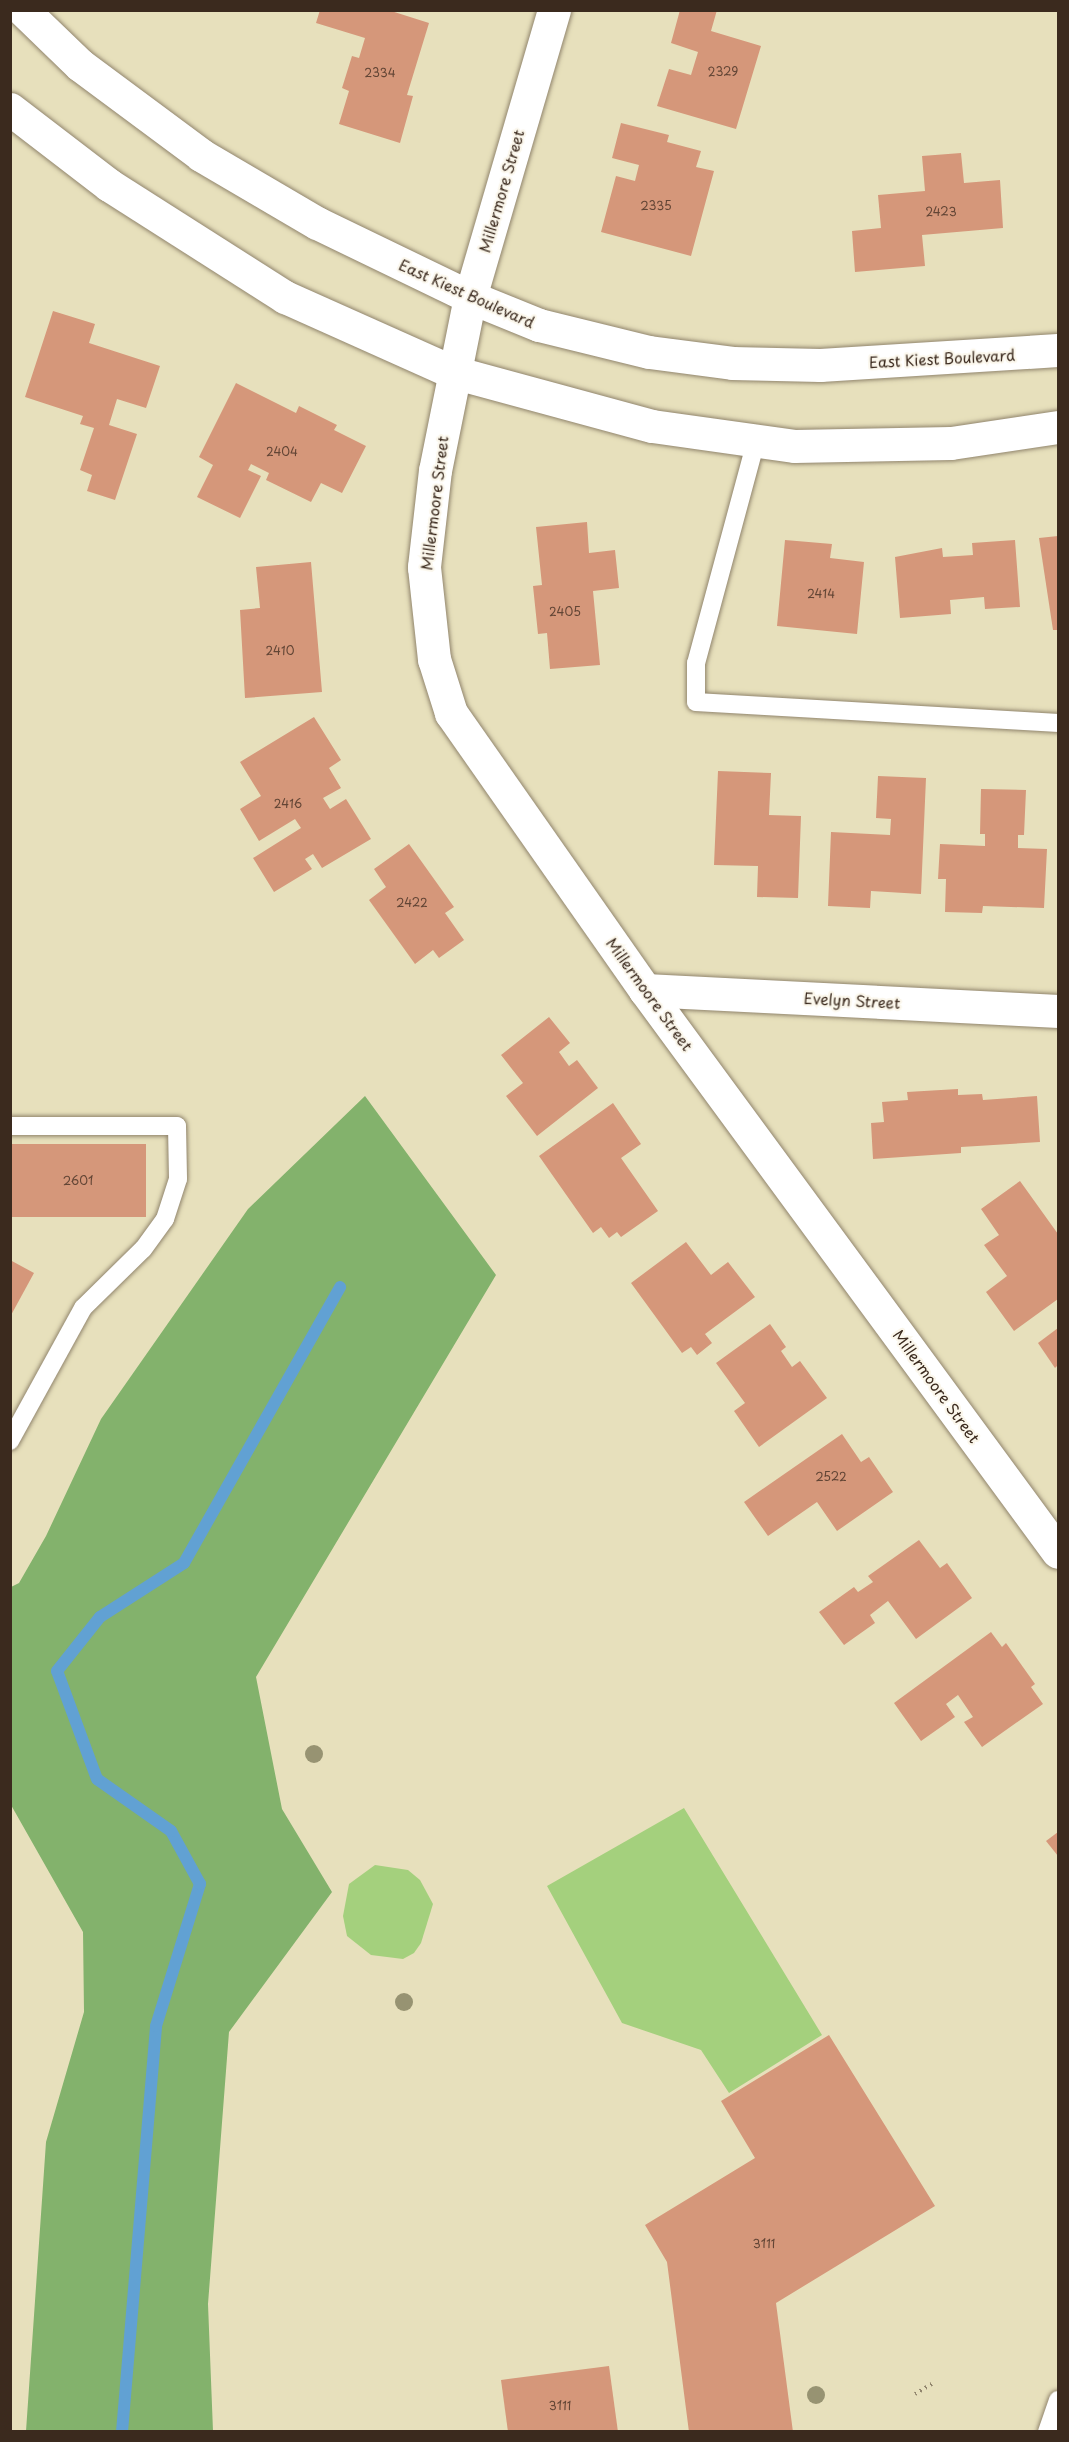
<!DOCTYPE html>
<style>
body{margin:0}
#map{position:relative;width:1069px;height:2442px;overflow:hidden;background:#e7e0bc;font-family:"Playpen Sans",sans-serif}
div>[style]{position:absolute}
.green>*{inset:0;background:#a4d07d}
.forest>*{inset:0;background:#83b26c}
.stream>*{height:12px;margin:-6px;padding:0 6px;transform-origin:6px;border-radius:6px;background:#61a1d3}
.building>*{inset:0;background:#d5977a;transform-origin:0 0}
.path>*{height:4px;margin-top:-2px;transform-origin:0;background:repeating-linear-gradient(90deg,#91856d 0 1.5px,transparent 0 6px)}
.roads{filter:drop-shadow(0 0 2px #91856d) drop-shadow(0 0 2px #91856d)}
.service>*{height:18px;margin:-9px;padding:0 9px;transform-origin:9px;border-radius:9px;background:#fff}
.minor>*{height:33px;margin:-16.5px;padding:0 16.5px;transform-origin:16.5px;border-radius:16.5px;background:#fff}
.secondary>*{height:33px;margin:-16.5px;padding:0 16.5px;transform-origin:16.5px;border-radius:16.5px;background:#fff}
.trees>*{width:18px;height:18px;margin:-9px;border-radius:50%;background:#979372}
span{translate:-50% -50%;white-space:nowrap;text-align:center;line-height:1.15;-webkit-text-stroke:4.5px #fbf7ec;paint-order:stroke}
.number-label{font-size:12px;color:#624535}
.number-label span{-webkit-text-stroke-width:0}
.street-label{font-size:15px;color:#3b2a1e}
.frame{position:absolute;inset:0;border:12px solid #3b2a1e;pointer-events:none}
</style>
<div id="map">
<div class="green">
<div style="clip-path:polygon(684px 1808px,822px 2035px,729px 2093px,701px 2050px,622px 2023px,547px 1886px)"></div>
<div style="clip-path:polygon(375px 1865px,408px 1870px,420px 1880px,433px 1904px,421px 1943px,414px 1953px,403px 1959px,371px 1955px,347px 1936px,343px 1916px,349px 1884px)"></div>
</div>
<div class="forest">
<div style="clip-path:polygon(365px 1096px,496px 1275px,256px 1677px,282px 1809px,332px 1892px,229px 2032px,208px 2304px,213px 2431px,26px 2431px,46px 2142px,84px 2012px,83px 1932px,11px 1805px,11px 1587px,19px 1583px,46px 1536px,101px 1419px,248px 1209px)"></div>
</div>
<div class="stream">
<div style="left:122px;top:2432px;width:407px;rotate:-85.2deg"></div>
<div style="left:156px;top:2026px;width:149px;rotate:-72.8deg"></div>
<div style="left:200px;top:1884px;width:60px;rotate:-118.7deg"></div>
<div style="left:171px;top:1831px;width:90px;rotate:-144.9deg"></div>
<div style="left:97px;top:1779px;width:115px;rotate:-110.3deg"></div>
<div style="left:57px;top:1671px;width:69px;rotate:-51.5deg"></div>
<div style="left:100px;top:1617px;width:100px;rotate:-32.7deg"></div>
<div style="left:184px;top:1563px;width:317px;rotate:-60.5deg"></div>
</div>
<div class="building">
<div style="clip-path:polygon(320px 10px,388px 10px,429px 23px,407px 95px,413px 96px,400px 143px,339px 124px,349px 91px,342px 88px,352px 56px,359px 58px,365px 38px,316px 23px)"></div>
<div style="clip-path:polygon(680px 10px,717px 10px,711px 31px,761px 46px,736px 129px,657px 106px,669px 69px,691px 75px,698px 52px,671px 43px)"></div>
<div style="clip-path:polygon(621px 123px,669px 135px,667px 142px,701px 151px,696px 167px,714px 171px,691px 256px,601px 232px,616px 176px,635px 181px,639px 165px,612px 158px)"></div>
<div style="clip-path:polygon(961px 153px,964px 183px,1000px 180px,1003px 228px,922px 235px,925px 266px,855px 272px,852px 231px,881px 228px,878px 195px,925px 191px,922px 156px)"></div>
<div style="clip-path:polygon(53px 311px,95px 324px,89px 343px,160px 366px,146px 408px,117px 399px,109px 425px,137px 434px,115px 500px,87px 491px,92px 475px,80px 470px,94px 428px,80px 424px,83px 416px,25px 397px)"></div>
<div style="clip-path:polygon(236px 383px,296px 413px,299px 406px,337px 425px,334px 430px,366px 446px,342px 493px,321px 483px,311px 502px,266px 480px,269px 473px,251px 464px,248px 470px,261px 476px,240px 518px,197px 497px,213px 465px,199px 457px)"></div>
<div style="clip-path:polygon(587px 522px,589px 553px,615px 550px,619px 588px,593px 591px,600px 665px,550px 669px,547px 633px,538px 634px,533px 586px,542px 585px,536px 527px)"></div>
<div style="clip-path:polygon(1058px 536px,1058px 630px,1053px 630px,1039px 538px)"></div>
<div style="clip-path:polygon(785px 540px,832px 544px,830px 558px,864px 562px,857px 634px,777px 626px)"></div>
<div style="clip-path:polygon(1015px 540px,1020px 607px,985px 609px,984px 597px,950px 600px,951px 614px,900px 618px,895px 557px,942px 548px,943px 557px,973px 555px,972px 543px)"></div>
<div style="clip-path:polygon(311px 562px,322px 692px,245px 698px,240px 610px,260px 608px,256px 567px)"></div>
<div style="clip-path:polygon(314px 717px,341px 760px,329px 768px,341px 788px,323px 798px,330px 809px,346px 799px,371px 839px,322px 868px,313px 854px,305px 859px,312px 869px,274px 892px,253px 858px,301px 828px,295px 819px,259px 841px,240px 809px,261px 796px,240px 762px)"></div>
<div style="clip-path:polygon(718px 771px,771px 773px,769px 815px,801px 816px,798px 898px,757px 897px,758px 866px,714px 865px)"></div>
<div style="clip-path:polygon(878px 776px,926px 778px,921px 894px,871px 891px,870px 908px,828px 906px,831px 832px,890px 835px,891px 819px,876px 818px)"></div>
<div style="clip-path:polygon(981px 789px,1026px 790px,1024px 835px,1018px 835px,1018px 848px,1047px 849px,1044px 908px,983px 906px,982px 913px,945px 912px,946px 879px,938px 879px,940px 844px,985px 846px,985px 834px,980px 834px)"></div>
<div style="clip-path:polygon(409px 844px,454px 907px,445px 913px,464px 940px,439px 958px,433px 950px,415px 964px,369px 900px,386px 887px,374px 869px)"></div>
<div style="clip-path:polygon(549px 1017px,570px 1043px,559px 1052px,569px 1066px,577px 1060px,598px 1088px,537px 1136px,506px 1096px,523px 1083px,501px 1055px)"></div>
<div style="clip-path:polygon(958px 1089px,958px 1095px,982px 1094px,983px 1100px,1037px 1096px,1040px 1142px,961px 1147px,961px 1153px,873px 1159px,871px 1123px,884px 1122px,882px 1102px,908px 1100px,907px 1092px)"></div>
<div style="clip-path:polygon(613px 1103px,641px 1144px,621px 1158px,658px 1211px,621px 1237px,617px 1232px,609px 1238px,601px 1227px,593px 1233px,539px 1156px)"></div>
<div style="left:10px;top:1144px;width:136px;height:73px"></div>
<div style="clip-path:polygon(1020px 1181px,1058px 1234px,1058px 1299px,1014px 1331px,986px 1292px,1007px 1276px,984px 1245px,999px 1235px,981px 1209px)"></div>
<div style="clip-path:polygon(686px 1242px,711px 1275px,728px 1262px,755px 1297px,705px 1334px,712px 1343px,697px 1355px,691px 1347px,682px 1353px,631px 1283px)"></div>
<div style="clip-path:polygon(10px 1260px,34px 1273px,10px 1317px)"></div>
<div style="clip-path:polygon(770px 1324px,786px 1347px,781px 1351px,792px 1367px,800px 1361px,827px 1398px,759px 1447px,734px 1411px,745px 1403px,716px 1363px)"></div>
<div style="clip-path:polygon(1058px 1328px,1058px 1365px,1055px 1368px,1038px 1343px)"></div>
<div style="clip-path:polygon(842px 1434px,861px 1462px,869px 1457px,893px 1492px,837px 1531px,817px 1502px,768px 1536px,744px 1502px)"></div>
<div style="clip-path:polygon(919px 1540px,940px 1568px,947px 1563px,972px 1598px,916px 1639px,888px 1601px,870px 1615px,875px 1623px,844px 1645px,819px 1612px,854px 1587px,858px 1592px,873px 1582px,868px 1576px)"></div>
<div style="clip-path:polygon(991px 1632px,1002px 1647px,1006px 1643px,1035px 1684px,1031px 1687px,1043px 1704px,982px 1747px,964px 1722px,973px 1717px,958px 1695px,946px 1704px,955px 1717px,921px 1741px,894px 1703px)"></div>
<div style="clip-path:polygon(1058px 1832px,1058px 1856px,1046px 1841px)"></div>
<div style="clip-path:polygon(829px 2035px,935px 2206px,776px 2303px,793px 2432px,689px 2432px,667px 2262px,645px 2225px,755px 2158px,721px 2101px)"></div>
<div style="clip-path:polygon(609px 2366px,618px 2432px,508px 2432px,501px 2380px)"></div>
</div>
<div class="path">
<div style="left:915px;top:2394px;width:23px;rotate:-31deg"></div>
</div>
<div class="roads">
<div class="service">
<div style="left:756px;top:441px;width:230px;rotate:105.1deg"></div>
<div style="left:696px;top:663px;width:39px;rotate:90deg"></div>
<div style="left:696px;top:702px;width:363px;rotate:3.3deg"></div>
<div style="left:10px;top:1126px;width:167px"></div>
<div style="left:177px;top:1126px;width:53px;rotate:88.9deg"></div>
<div style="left:178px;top:1179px;width:42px;rotate:108deg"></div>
<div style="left:165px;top:1219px;width:37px;rotate:126deg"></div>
<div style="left:143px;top:1249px;width:84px;rotate:135.5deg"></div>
<div style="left:83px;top:1308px;width:152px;rotate:118.8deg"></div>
<div style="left:1047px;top:2432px;width:34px;rotate:-71deg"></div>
</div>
<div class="minor">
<div style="left:554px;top:10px;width:299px;rotate:106.3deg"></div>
<div style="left:470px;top:297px;width:177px;rotate:101.4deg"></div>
<div style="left:435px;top:470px;width:98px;rotate:96.5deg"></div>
<div style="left:424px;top:567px;width:93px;rotate:83.8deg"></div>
<div style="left:434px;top:659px;width:57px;rotate:72.5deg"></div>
<div style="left:451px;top:713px;width:338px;rotate:55deg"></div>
<div style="left:645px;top:990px;width:697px;rotate:53.69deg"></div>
<div style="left:645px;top:990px;width:414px;rotate:2.9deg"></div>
</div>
<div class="secondary">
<div style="left:23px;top:10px;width:79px;rotate:44deg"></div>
<div style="left:80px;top:65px;width:151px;rotate:36.6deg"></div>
<div style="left:201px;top:155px;width:134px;rotate:30.4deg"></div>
<div style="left:317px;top:223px;width:170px;rotate:25.8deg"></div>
<div style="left:470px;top:297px;width:74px;rotate:22.1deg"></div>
<div style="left:539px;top:325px;width:113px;rotate:13.8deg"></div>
<div style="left:649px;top:352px;width:84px;rotate:7.5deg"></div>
<div style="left:732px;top:363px;width:88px;rotate:1.3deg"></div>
<div style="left:820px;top:365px;width:238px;rotate:-3.6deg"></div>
<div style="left:10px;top:109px;width:125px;rotate:37.5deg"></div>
<div style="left:109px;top:185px;width:209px;rotate:32.5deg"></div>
<div style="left:285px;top:297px;width:184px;rotate:24.1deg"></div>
<div style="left:453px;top:372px;width:206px;rotate:15.2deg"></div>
<div style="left:652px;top:426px;width:143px;rotate:8deg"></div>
<div style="left:794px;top:446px;width:157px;rotate:-1.1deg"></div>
<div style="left:951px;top:443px;width:108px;rotate:-8.5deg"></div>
</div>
</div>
<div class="trees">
<div style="left:314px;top:1754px"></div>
<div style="left:404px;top:2002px"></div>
<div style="left:816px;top:2395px"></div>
</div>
<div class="number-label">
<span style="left:723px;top:72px">2329</span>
<span style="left:380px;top:73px">2334</span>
<span style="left:656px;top:206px">2335</span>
<span style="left:941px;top:212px">2423</span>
<span style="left:282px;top:452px">2404</span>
<span style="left:821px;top:594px">2414</span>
<span style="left:565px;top:612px">2405</span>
<span style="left:280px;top:651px">2410</span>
<span style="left:288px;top:804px">2416</span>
<span style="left:412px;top:903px">2422</span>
<span style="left:78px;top:1181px">2601</span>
<span style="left:831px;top:1477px">2522</span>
<span style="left:764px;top:2244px">3111</span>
<span style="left:560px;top:2406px">3111</span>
</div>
<div class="street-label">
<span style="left:501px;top:191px;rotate:-74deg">Millermore Street</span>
<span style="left:467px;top:293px;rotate:24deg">East Kiest Boulevard</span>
<span style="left:942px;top:358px;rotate:-3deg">East Kiest Boulevard</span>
<span style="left:434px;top:503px;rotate:-83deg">Millermoore Street</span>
<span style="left:650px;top:994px;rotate:54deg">Millermoore Street</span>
<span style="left:852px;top:1000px;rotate:3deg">Evelyn Street</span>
<span style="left:937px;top:1386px;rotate:54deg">Millermoore Street</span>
</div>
<div class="frame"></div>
</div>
